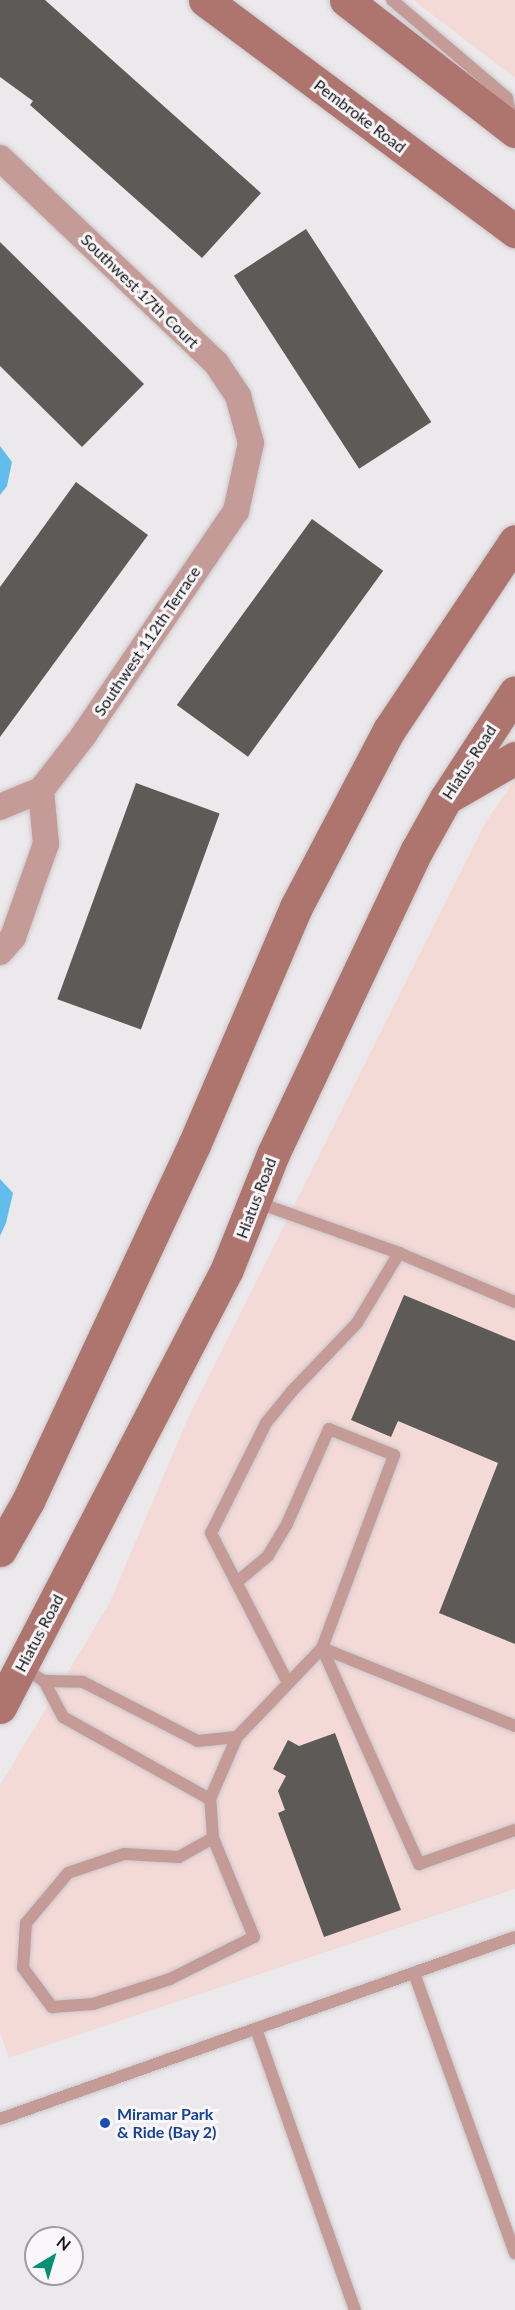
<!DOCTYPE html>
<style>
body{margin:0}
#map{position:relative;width:515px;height:2310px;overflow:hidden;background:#ece9ec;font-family:Lato,sans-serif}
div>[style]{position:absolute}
.commercial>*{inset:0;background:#f4dad7}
.water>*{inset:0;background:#62bded}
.building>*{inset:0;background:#5d5a58;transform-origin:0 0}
.roads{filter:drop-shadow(0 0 2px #cac7ca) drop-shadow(0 0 2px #cac7ca)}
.lane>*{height:12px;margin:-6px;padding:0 6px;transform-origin:6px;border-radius:6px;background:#c49b96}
.street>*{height:26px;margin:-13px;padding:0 13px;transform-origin:13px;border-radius:13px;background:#c49b96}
.secondary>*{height:33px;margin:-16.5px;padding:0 16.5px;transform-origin:16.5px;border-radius:16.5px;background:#ae746e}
.dots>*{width:16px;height:16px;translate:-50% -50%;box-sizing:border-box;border:3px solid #f9f7fa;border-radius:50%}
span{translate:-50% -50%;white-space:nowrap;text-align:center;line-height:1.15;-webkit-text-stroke:6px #f9f7fa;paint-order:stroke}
.street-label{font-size:16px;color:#151415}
.transit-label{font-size:16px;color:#164399;font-weight:700}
.left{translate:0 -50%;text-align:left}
.north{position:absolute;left:24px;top:2226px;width:60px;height:60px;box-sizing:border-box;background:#f9f7fa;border:2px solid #9e9c9e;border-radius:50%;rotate:38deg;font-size:16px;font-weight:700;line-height:24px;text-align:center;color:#151415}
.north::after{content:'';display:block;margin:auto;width:21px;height:27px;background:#088f76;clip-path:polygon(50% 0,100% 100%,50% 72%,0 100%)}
</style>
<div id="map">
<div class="commercial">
<div style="clip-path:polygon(413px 0,515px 0,515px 78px)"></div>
<div style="clip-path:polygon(515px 780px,515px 1889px,9px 2058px,0 2032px,0 1785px,110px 1602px,188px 1418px,486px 821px)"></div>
</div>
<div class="water">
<div style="clip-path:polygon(0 446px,12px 462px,7px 486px,0 495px)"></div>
<div style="clip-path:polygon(0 1179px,13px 1193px,6px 1223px,0 1236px)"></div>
</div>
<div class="building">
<div style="clip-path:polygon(0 0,45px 0,261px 193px,202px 258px,30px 105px,33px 101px,0 77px)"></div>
<div style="left:306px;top:229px;width:230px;height:86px;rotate:57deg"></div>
<div style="clip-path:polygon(0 242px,144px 384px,82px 447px,0 366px)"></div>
<div style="clip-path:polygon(76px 482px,148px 535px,0 737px,0 587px)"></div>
<div style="left:312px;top:519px;width:88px;height:230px;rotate:36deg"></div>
<div style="left:136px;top:783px;width:89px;height:230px;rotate:20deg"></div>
<div style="clip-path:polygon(404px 1295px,515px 1341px,515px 1644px,439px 1613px,498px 1463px,398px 1421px,391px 1437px,351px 1420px)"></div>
<div style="clip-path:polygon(335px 1733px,401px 1910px,324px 1937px,278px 1813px,285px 1810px,278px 1791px,286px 1776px,273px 1769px,288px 1740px,299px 1746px)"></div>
</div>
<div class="roads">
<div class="lane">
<div style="left:392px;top:0;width:151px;rotate:40.4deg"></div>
<div style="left:507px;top:98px;width:21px;rotate:79deg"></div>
<div style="left:256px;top:1202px;width:152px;rotate:19.6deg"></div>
<div style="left:399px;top:1253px;width:126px;rotate:22.9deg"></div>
<div style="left:322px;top:1648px;width:237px;rotate:65.8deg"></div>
<div style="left:419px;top:1864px;width:102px;rotate:-19.5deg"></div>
<div style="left:322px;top:1648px;width:208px;rotate:22deg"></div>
<div style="left:23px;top:1668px;width:25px;rotate:32deg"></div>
<div style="left:44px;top:1681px;width:41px;rotate:62.2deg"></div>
<div style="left:63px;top:1717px;width:168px;rotate:29.2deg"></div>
<div style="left:44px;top:1681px;width:39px;rotate:1deg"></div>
<div style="left:83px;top:1682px;width:129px;rotate:27.2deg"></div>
<div style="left:198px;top:1741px;width:39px;rotate:-6deg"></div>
<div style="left:288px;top:1683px;width:169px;rotate:-117.2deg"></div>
<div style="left:211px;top:1533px;width:123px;rotate:-63.4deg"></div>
<div style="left:266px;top:1423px;width:41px;rotate:-50.9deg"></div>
<div style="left:292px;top:1391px;width:94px;rotate:-46.3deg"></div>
<div style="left:357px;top:1323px;width:82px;rotate:-59deg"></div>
<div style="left:213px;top:1838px;width:39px;rotate:151deg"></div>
<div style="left:179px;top:1857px;width:55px;rotate:-176.9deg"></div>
<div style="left:124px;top:1854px;width:59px;rotate:161.3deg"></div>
<div style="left:68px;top:1873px;width:65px;rotate:130deg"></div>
<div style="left:26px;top:1923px;width:45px;rotate:93.8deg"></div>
<div style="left:23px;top:1968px;width:49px;rotate:53.4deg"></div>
<div style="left:52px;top:2007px;width:41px;rotate:-4.2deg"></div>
<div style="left:93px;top:2004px;width:81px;rotate:-18deg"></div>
<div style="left:170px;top:1979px;width:94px;rotate:-26.6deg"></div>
<div style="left:254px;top:1937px;width:107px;rotate:-112.5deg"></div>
<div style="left:213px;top:1838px;width:39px;rotate:-94deg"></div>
<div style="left:210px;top:1799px;width:68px;rotate:-66.5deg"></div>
<div style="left:237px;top:1737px;width:123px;rotate:-46.3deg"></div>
<div style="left:322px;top:1648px;width:206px;rotate:-69.5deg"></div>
<div style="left:394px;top:1455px;width:70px;rotate:-158.2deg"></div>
<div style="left:329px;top:1429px;width:104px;rotate:113.9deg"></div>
<div style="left:287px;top:1524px;width:37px;rotate:121deg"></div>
<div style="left:268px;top:1556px;width:40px;rotate:140deg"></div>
<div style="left:414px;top:1973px;width:298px;rotate:70.2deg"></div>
<div style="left:256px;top:2029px;width:298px;rotate:70.6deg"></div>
<div style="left:0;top:2119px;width:546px;rotate:-19.46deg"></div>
</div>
<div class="street">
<div style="left:0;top:158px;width:298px;rotate:43.5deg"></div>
<div style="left:216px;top:363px;width:40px;rotate:56deg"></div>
<div style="left:238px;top:396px;width:49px;rotate:74.5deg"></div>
<div style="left:251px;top:443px;width:70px;rotate:102.4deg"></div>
<div style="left:236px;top:511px;width:271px;rotate:124.2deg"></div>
<div style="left:84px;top:735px;width:70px;rotate:128deg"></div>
<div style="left:41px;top:790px;width:44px;rotate:157.5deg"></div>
<div style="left:0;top:952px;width:20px;rotate:-49deg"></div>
<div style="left:13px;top:937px;width:99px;rotate:-70.5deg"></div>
<div style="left:46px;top:844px;width:54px;rotate:-95.3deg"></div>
</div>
<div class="secondary">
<div style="left:205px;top:0;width:387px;rotate:36.7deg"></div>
<div style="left:346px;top:0;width:214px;rotate:37.8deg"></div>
<div style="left:453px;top:794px;width:72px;rotate:-30.1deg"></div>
<div style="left:0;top:1550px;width:56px;rotate:-60.3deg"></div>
<div style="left:28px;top:1501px;width:393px;rotate:-65deg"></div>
<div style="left:194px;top:1145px;width:259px;rotate:-66.8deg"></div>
<div style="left:296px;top:907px;width:200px;rotate:-62.3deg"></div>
<div style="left:389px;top:730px;width:227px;rotate:-56.3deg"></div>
<div style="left:0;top:1707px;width:493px;rotate:-62.6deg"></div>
<div style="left:227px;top:1269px;width:124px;rotate:-68.2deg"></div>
<div style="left:273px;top:1154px;width:336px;rotate:-64.7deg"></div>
<div style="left:417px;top:850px;width:60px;rotate:-60.9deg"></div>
<div style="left:446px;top:798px;width:126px;rotate:-56.9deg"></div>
</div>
</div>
<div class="dots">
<div style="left:105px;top:2123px;background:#1a4fb4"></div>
</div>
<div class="street-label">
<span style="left:360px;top:116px;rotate:37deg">Pembroke Road</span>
<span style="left:140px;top:291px;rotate:44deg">Southwest 17th Court</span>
<span style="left:147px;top:641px;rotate:-56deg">Southwest 112th Terrace</span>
<span style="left:469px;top:762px;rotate:-57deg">Hiatus Road</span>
<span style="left:256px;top:1198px;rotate:-69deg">Hiatus Road</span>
<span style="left:39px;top:1633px;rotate:-62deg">Hiatus Road</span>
</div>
<div class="transit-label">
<span class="left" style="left:117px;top:2123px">Miramar Park<br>&amp; Ride (Bay 2)</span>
</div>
<div class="north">N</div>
</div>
